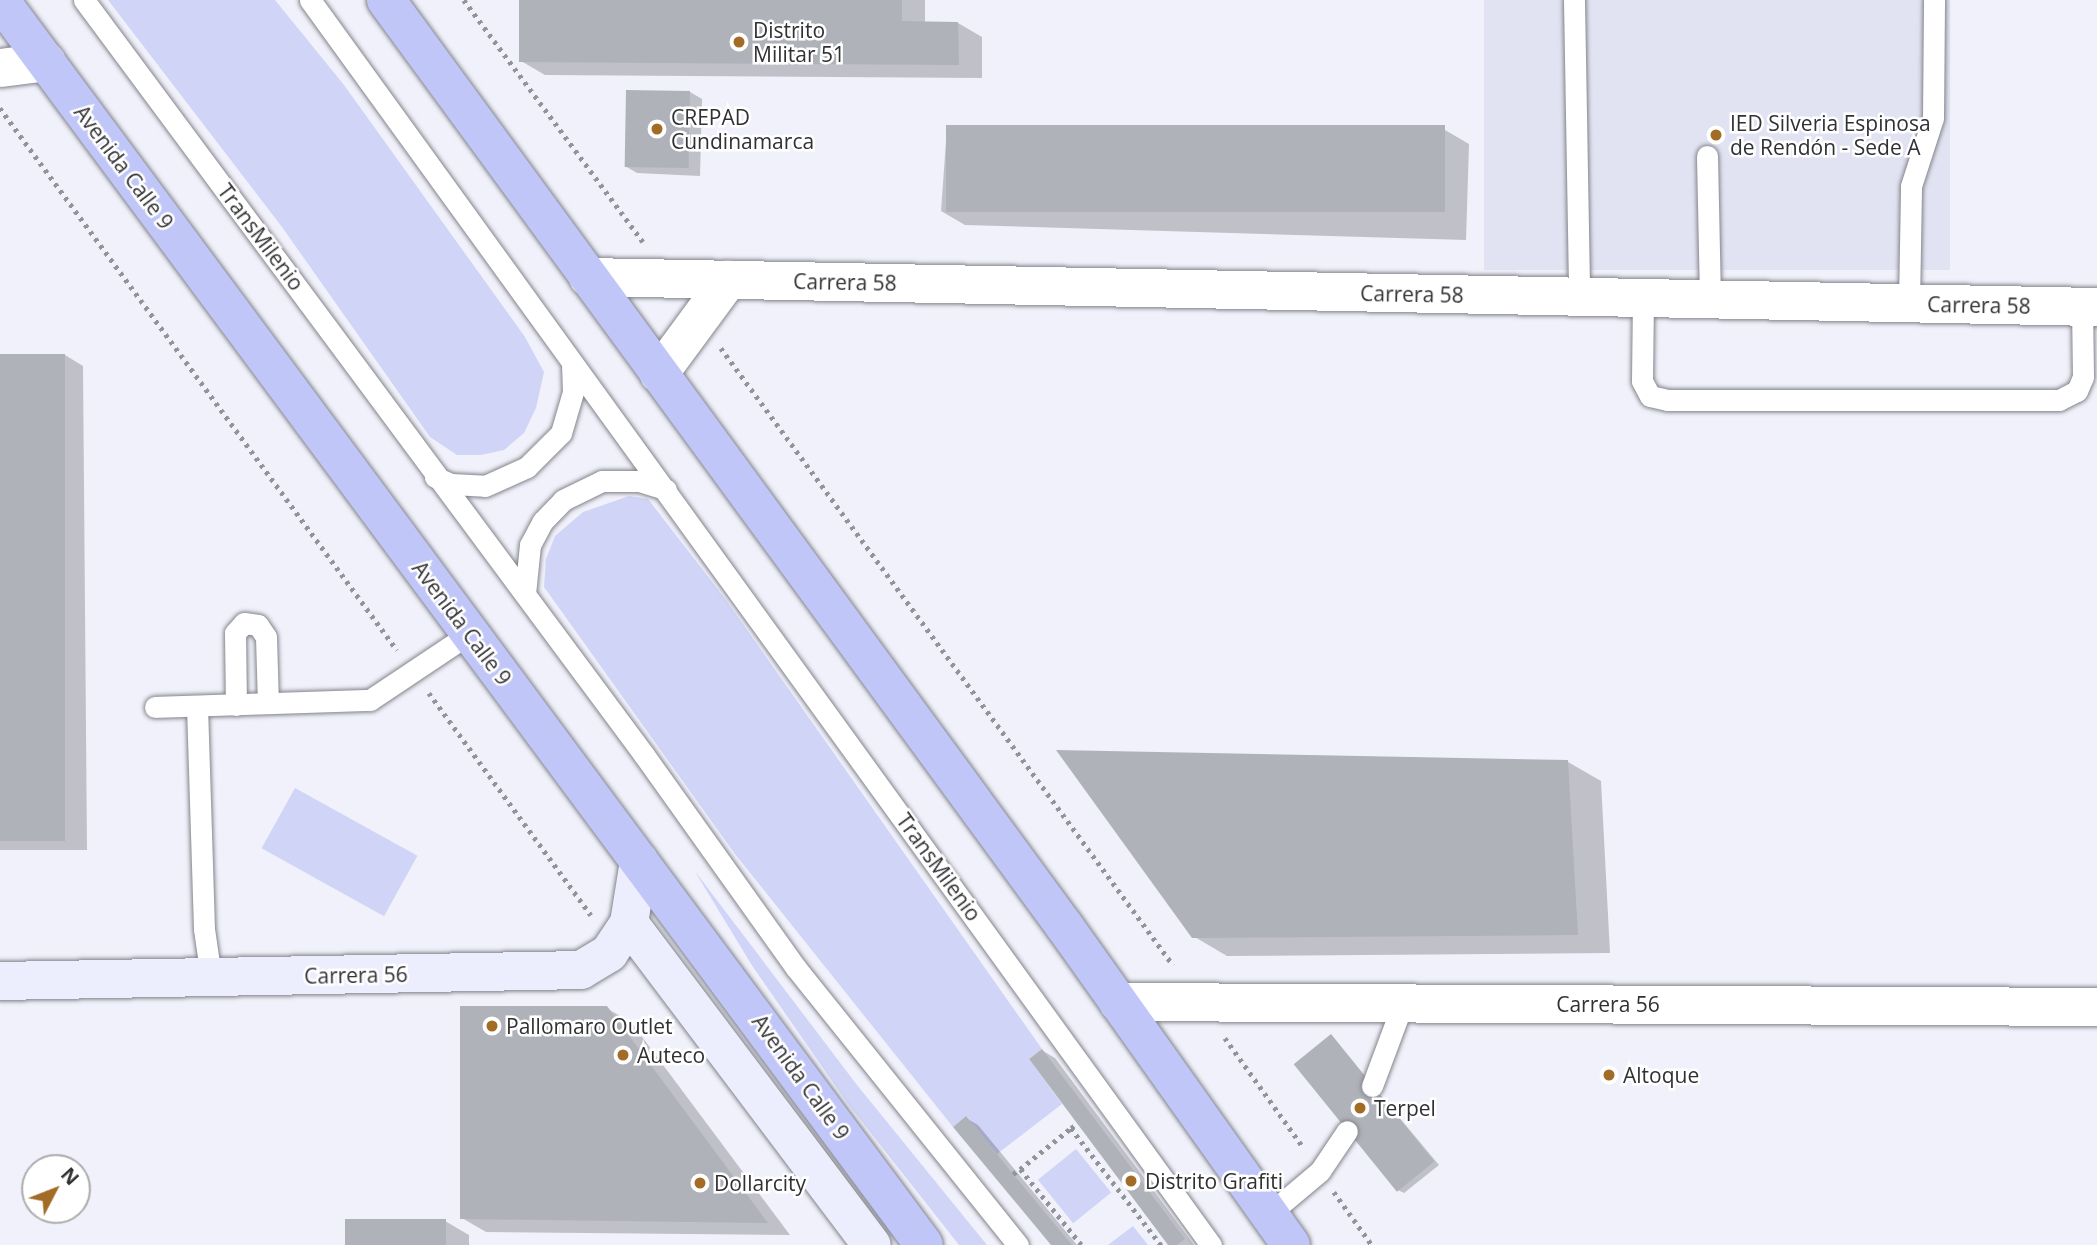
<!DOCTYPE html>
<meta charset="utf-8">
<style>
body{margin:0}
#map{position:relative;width:2097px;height:1245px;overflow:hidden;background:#f0f1fa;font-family:"Open Sans",sans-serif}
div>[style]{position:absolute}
.built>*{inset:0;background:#e1e3f2;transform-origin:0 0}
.green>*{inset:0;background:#d0d5f7;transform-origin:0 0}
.shadow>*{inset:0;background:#0003}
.building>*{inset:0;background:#b0b2b9;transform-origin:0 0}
.path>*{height:4.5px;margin-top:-2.25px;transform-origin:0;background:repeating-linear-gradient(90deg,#93949a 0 3.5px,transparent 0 8.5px)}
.roads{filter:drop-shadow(0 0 2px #83848b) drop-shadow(0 0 2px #83848b)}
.lane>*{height:21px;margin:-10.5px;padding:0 10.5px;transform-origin:10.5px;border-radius:10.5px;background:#fff}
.street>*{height:38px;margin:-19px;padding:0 19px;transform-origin:19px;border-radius:19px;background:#fff}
.secondary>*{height:38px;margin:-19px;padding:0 19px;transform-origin:19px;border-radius:19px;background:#eceefd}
.highway>*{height:38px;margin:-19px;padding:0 19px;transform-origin:19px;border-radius:19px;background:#c0c6f7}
.dots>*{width:19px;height:19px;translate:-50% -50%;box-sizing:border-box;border:4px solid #fff;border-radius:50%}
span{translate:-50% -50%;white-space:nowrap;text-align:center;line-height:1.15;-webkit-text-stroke:5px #fff;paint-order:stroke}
.poi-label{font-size:21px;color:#313134}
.left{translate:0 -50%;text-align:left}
.street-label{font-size:21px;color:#313134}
.north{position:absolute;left:21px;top:1154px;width:70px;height:70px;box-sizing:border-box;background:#fff;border:2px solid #adadae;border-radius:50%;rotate:48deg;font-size:19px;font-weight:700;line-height:28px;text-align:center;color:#313134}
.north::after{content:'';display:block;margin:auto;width:24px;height:32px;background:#a26c26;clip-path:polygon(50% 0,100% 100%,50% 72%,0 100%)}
</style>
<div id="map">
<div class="built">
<div style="left:1484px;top:0;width:466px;height:270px"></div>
</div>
<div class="green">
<div style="clip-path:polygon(108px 0,275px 0,344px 85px,525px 337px,544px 372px,536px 408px,524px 433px,504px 450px,481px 455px,457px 455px,430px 437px,282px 227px)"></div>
<div style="clip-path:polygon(629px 496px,648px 499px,726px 600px,1042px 1049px,1029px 1059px,1062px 1104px,997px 1154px,966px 1116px,953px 1127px,735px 854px,544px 587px,546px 559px,555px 536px,583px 512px)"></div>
<div style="left:295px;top:788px;width:140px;height:69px;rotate:29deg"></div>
<div style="clip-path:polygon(694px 870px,857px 1085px,987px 1245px,959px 1245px,848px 1104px,753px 967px)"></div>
<div style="left:1076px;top:1149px;width:56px;height:49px;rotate:51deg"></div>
<div style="clip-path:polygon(1133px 1226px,1148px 1245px,1108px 1245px)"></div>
</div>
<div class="shadow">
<div style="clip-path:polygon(521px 0,925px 0,925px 23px,958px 23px,982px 37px,982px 78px,545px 75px,521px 61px)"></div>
<div style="clip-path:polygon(690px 92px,702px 99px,700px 176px,637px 173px,625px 166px)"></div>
<div style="clip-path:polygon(947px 127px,1445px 130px,1469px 144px,1466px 240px,965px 225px,941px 211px)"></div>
<div style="clip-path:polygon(0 355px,65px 355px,83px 366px,87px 850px,0 850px)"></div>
<div style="clip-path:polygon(1568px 762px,1601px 781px,1610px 953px,1227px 956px,1193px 936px)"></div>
<div style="clip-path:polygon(606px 1008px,631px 1022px,790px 1235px,486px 1232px,462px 1218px)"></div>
<div style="clip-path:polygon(1331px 1036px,1439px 1165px,1404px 1193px,1398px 1190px)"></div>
<div style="clip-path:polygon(1043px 1051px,1055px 1058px,1194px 1245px,1170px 1245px)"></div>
<div style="clip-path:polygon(966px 1118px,978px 1125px,1077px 1245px,1053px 1245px)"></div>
<div style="clip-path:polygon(445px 1221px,469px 1235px,469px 1245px,347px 1245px)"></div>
</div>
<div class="building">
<div style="clip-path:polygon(519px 0,902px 0,902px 21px,958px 22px,959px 65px,519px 62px)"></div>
<div style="left:626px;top:90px;width:64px;height:77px;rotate:1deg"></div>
<div style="left:946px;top:125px;width:499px;height:87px"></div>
<div style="left:0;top:354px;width:65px;height:487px"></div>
<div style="clip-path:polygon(1056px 750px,1568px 760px,1578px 935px,1192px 938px)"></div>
<div style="clip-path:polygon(460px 1006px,607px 1006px,768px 1223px,460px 1219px)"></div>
<div style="left:1331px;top:1034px;width:164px;height:48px;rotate:51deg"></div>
<div style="clip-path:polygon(1042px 1049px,1185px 1239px,1177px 1245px,1168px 1245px,1029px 1059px)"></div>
<div style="clip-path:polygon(966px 1116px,1013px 1174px,1072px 1245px,1051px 1245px,953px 1127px)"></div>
<div style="left:446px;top:1219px;width:26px;height:101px;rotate:90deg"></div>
</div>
<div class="path">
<div style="left:464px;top:0;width:301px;rotate:53.5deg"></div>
<div style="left:0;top:108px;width:672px;rotate:53.78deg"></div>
<div style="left:721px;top:348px;width:765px;rotate:53.77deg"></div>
<div style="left:429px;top:693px;width:275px;rotate:53.9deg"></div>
<div style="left:1225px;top:1038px;width:134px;rotate:54.4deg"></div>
<div style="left:1071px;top:1128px;width:7px;rotate:-34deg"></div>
<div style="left:1013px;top:1174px;width:9px;rotate:-36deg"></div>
<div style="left:1334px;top:1192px;width:65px;rotate:54.4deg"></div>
<div style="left:1081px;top:1245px;width:97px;rotate:-128.8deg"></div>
<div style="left:1020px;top:1169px;width:65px;rotate:-38.8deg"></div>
<div style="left:1071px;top:1128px;width:148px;rotate:52.4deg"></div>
</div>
<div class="roads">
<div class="lane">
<div style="left:84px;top:0;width:940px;rotate:53.43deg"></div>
<div style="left:644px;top:755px;width:262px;rotate:54.5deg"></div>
<div style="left:796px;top:968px;width:355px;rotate:51.3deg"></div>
<div style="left:310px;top:0;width:1537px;rotate:54.11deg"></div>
<div style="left:1574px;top:0;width:297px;rotate:89deg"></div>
<div style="left:1707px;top:156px;width:144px;rotate:88.8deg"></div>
<div style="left:1643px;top:298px;width:83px;rotate:90.7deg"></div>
<div style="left:1642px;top:381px;width:17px;rotate:62deg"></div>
<div style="left:1650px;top:396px;width:17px;rotate:13deg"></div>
<div style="left:1667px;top:400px;width:392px"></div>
<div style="left:2059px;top:400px;width:20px;rotate:-27deg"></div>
<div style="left:2077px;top:391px;width:15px;rotate:-67deg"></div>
<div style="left:2083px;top:377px;width:70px;rotate:-90.8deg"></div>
<div style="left:1909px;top:304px;width:118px;rotate:-89deg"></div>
<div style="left:1911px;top:186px;width:71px;rotate:-72.1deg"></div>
<div style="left:1933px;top:118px;width:118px;rotate:-89.5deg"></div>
<div style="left:435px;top:477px;width:17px;rotate:24deg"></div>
<div style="left:451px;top:484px;width:34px;rotate:3deg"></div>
<div style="left:485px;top:486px;width:46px;rotate:-24.3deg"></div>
<div style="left:527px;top:467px;width:48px;rotate:-45deg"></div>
<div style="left:561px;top:433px;width:43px;rotate:-73.7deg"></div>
<div style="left:573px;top:392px;width:26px;rotate:-92deg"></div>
<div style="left:525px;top:594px;width:49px;rotate:-84.2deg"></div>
<div style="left:530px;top:545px;width:27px;rotate:-62deg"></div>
<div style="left:543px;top:521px;width:29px;rotate:-46deg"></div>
<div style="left:563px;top:500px;width:43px;rotate:-26deg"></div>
<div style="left:602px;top:481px;width:37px"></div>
<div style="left:639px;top:481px;width:28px;rotate:17deg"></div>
<div style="left:236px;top:705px;width:72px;rotate:-90.8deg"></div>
<div style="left:235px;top:633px;width:13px;rotate:-48deg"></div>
<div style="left:244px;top:623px;width:14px;rotate:8deg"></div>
<div style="left:258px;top:625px;width:14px;rotate:56deg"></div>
<div style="left:266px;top:637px;width:66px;rotate:88.3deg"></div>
<div style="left:197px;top:706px;width:223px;rotate:88.2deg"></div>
<div style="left:204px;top:929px;width:49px;rotate:81.7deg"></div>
<div style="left:155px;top:707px;width:215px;rotate:-1.9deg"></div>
<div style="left:370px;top:700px;width:120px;rotate:-33.8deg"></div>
<div style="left:1372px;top:1086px;width:89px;rotate:-69.5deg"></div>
<div style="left:1269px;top:1214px;width:67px;rotate:-40.1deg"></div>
<div style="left:1320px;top:1171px;width:48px;rotate:-56deg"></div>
</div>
<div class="street">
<div style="left:0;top:68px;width:47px;rotate:-7.3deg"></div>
<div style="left:588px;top:277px;width:1509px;rotate:1.14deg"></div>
<div style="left:659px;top:374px;width:117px;rotate:-53.7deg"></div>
<div style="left:1118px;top:1002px;width:979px;rotate:0.29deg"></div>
</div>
<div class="secondary">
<div style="left:629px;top:923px;width:403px;rotate:53deg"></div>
<div style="left:0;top:981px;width:581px;rotate:-1.08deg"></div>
<div style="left:581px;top:970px;width:33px;rotate:-31deg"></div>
<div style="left:609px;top:953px;width:36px;rotate:-56deg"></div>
<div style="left:629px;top:923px;width:63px;rotate:-80.8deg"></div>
</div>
<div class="highway">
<div style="left:0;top:0;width:1550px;rotate:53.42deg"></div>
<div style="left:386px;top:0;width:1149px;rotate:53.78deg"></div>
<div style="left:1065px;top:927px;width:390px;rotate:54.6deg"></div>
</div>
</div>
<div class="dots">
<div style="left:739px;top:42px;background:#a26c26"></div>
<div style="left:657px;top:129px;background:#a26c26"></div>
<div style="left:1716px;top:135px;background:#a26c26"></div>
<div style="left:492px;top:1026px;background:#a26c26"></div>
<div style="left:623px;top:1055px;background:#a26c26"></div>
<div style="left:1609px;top:1075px;background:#a26c26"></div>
<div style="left:1360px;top:1108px;background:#a26c26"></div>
<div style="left:1131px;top:1181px;background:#a26c26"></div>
<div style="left:700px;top:1183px;background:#a26c26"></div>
</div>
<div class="poi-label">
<span class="left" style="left:753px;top:42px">Distrito<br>Militar 51</span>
<span class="left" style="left:671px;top:129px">CREPAD<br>Cundinamarca</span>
<span class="left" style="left:1730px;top:135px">IED Silveria Espinosa<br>de Rendón - Sede A</span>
<span class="left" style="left:506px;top:1026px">Pallomaro Outlet</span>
<span class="left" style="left:637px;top:1055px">Auteco</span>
<span class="left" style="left:1623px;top:1075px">Altoque</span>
<span class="left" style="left:1374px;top:1108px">Terpel</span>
<span class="left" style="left:1145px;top:1181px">Distrito Grafiti</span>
<span class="left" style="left:714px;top:1183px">Dollarcity</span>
</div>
<div class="street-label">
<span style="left:124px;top:167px;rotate:53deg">Avenida Calle 9</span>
<span style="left:261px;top:237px;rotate:53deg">TransMilenio</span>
<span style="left:845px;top:282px;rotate:1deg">Carrera 58</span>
<span style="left:1412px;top:294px;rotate:1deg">Carrera 58</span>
<span style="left:1979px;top:305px;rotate:1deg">Carrera 58</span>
<span style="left:462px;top:623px;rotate:53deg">Avenida Calle 9</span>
<span style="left:939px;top:867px;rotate:54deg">TransMilenio</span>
<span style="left:356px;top:975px;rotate:-1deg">Carrera 56</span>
<span style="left:1608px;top:1004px">Carrera 56</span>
<span style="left:801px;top:1077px;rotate:54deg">Avenida Calle 9</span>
</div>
<div class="north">N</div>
</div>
